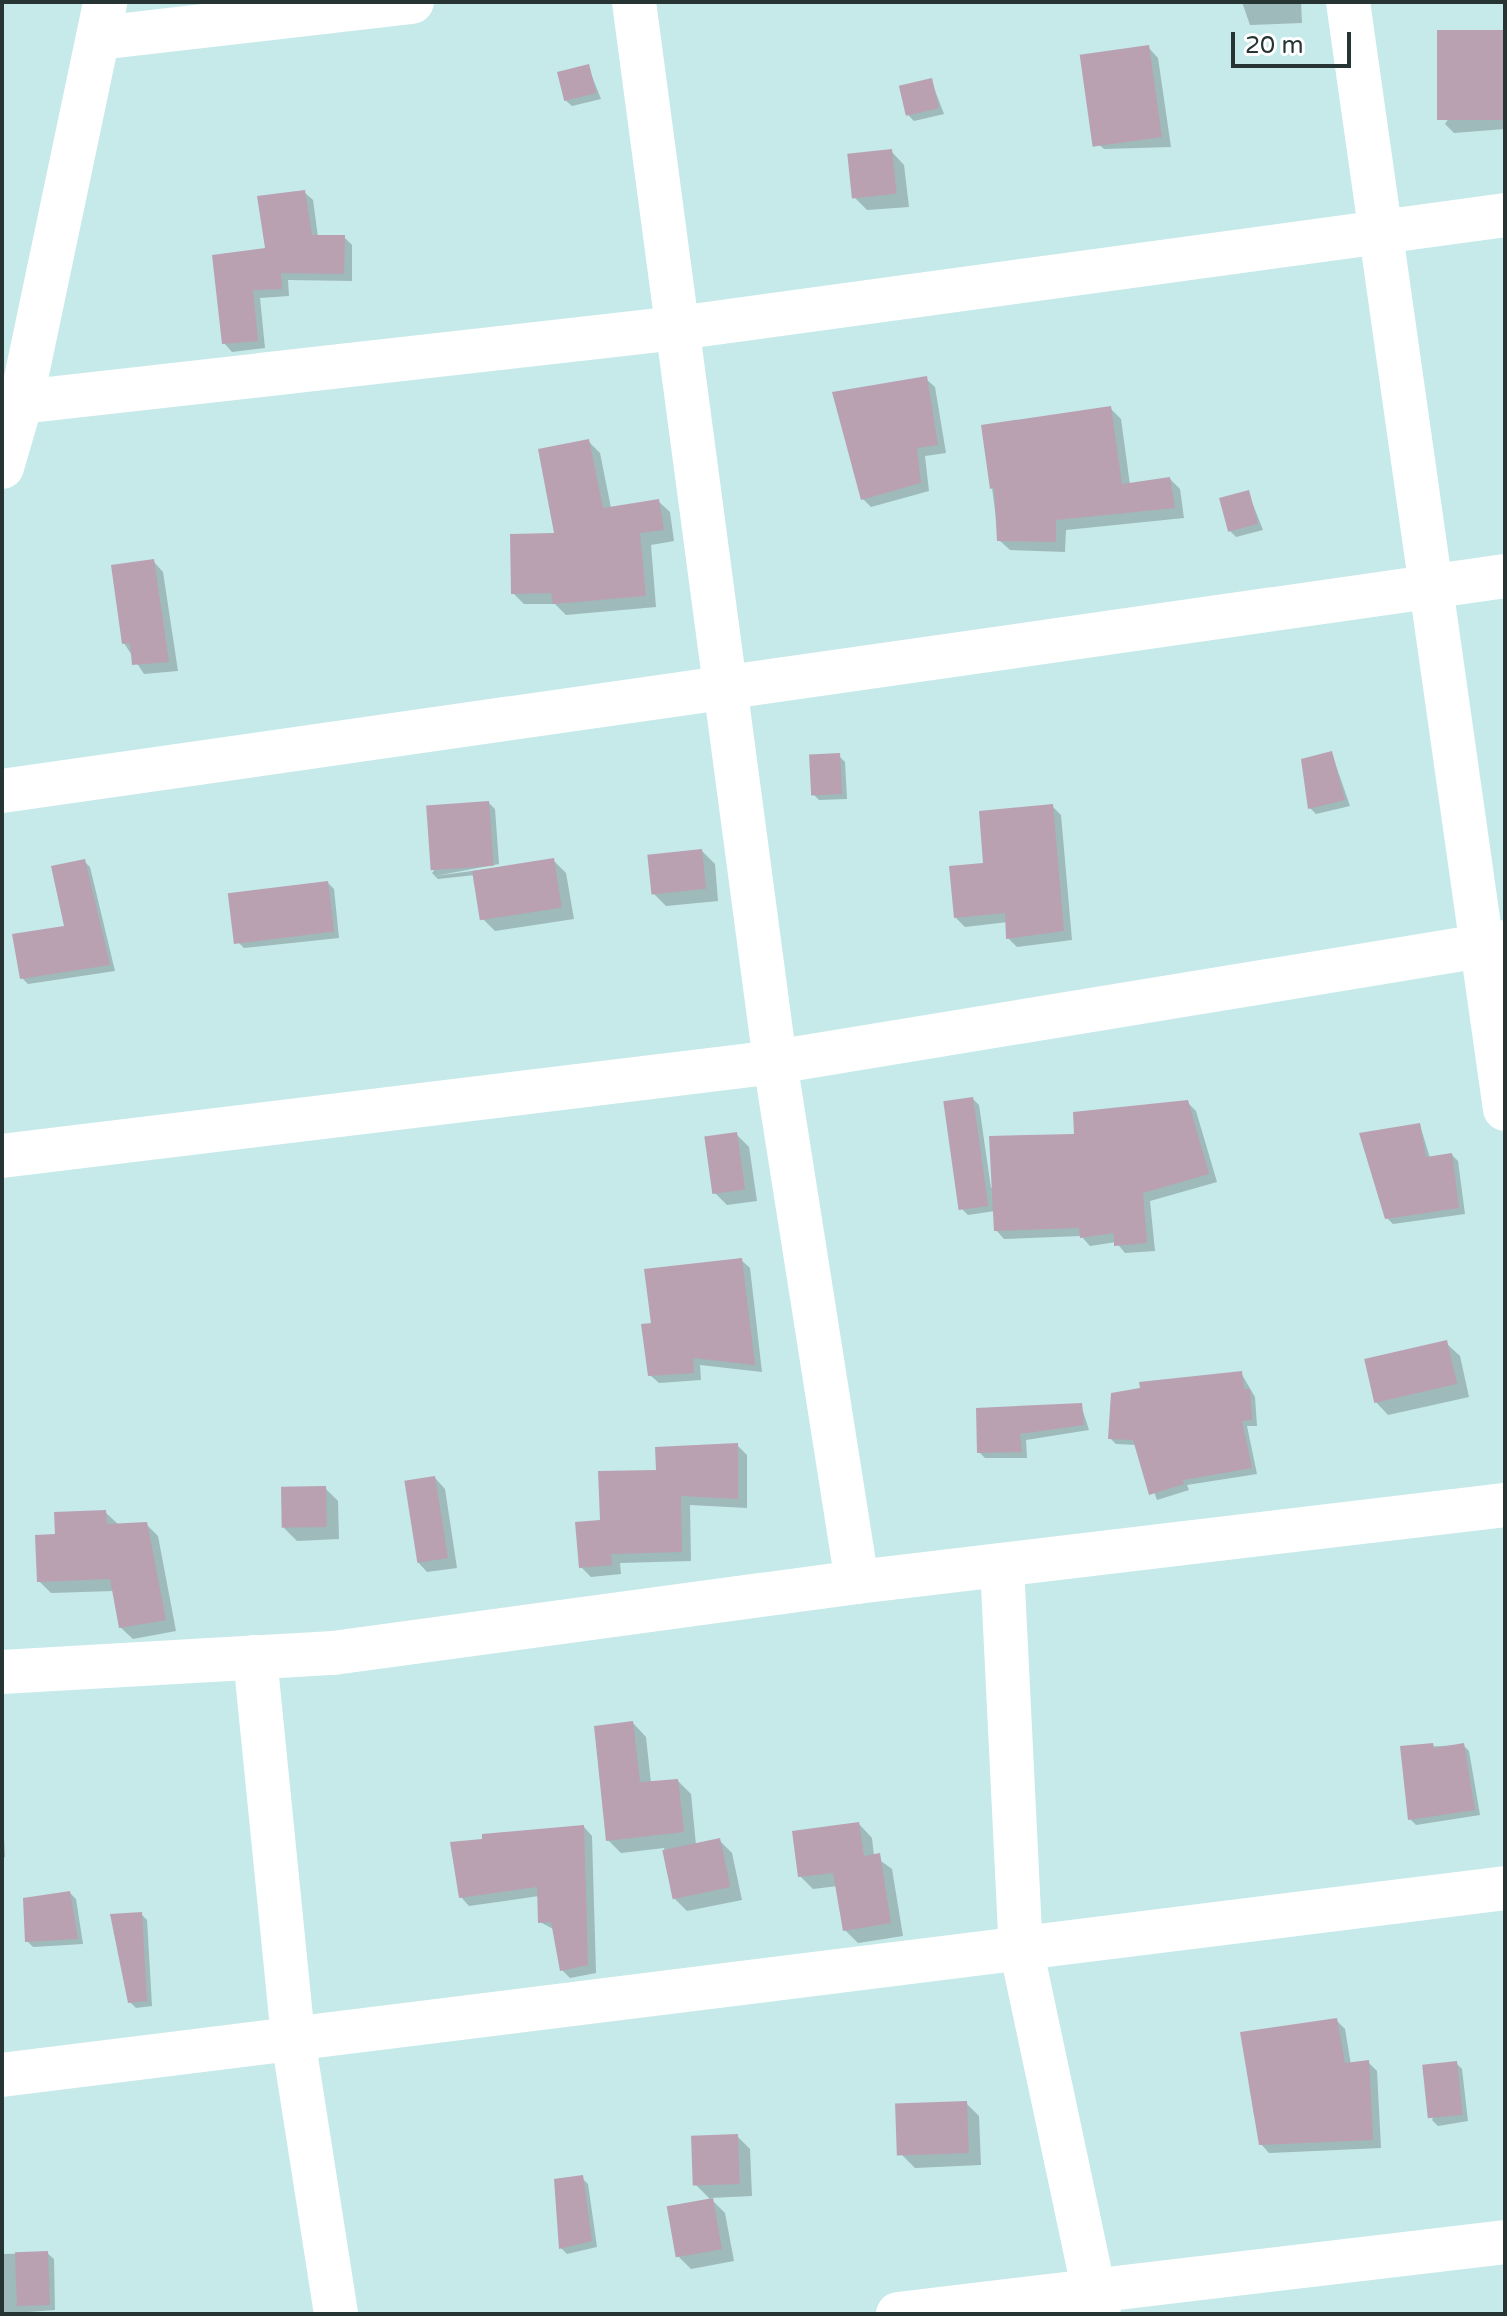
<!DOCTYPE html>
<style>
body{margin:0}
#map{position:relative;width:1507px;height:2316px;overflow:hidden;background:#c6e9ea;font-family:"Varela Round",sans-serif}
div>[style]{position:absolute}
.shadow>*{inset:0;background:#0003}
.building>*{inset:0;background:#b9a1b2;transform-origin:0 0}
.minor>*{height:44px;margin:-22px;padding:0 22px;transform-origin:22px;border-radius:22px;background:#fff}
span{translate:-50% -50%;white-space:nowrap;text-align:center;line-height:1.15;-webkit-text-stroke:6px #fff;paint-order:stroke}
.frame{position:absolute;inset:0;border:4px solid #263434;pointer-events:none}
.scale{position:absolute;left:1231px;top:32px;width:120px;height:36px;box-sizing:border-box;border:4px solid #263434;border-top:0;padding-left:10px;font-size:24px;line-height:28px;white-space:nowrap;color:#263434;-webkit-text-stroke:6px #fff;paint-order:stroke}
</style>
<div id="map">
<div class="shadow">
<div style="clip-path:polygon(1242px 2px,1301px 2px,1302px 23px,1250px 25px)"></div>
<div style="clip-path:polygon(1505px 32px,1505px 129px,1454px 133px,1445px 124px)"></div>
<div style="clip-path:polygon(1148px 47px,1158px 58px,1171px 147px,1104px 149px,1093px 139px)"></div>
<div style="clip-path:polygon(588px 66px,601px 99px,572px 106px,565px 100px)"></div>
<div style="clip-path:polygon(931px 80px,944px 114px,914px 121px,908px 115px)"></div>
<div style="clip-path:polygon(891px 151px,904px 165px,909px 207px,867px 210px,854px 197px)"></div>
<div style="clip-path:polygon(304px 192px,313px 200px,318px 237px,344px 237px,352px 245px,352px 281px,288px 280px,289px 296px,260px 298px,265px 348px,232px 352px,224px 343px,267px 249px)"></div>
<div style="clip-path:polygon(926px 379px,935px 387px,946px 453px,925px 456px,929px 491px,871px 507px,863px 499px)"></div>
<div style="clip-path:polygon(1110px 408px,1121px 419px,1130px 485px,1170px 479px,1180px 489px,1184px 518px,1066px 530px,1065px 552px,1010px 550px,999px 540px,992px 488px)"></div>
<div style="clip-path:polygon(588px 441px,600px 453px,611px 508px,658px 501px,670px 512px,674px 541px,651px 545px,656px 607px,566px 615px,555px 604px,524px 604px,513px 593px,557px 535px)"></div>
<div style="clip-path:polygon(1248px 492px,1263px 530px,1236px 537px,1230px 531px)"></div>
<div style="clip-path:polygon(153px 561px,163px 572px,178px 671px,144px 674px,124px 643px)"></div>
<div style="clip-path:polygon(1332px 754px,1350px 806px,1316px 814px,1310px 808px)"></div>
<div style="clip-path:polygon(839px 756px,845px 762px,847px 799px,819px 800px,813px 794px)"></div>
<div style="clip-path:polygon(489px 803px,495px 809px,499px 864px,435px 876px,553px 860px,566px 873px,574px 919px,495px 931px,482px 918px,475px 875px,438px 879px,432px 873px)"></div>
<div style="clip-path:polygon(1052px 806px,1061px 815px,1072px 940px,1017px 947px,1008px 938px,1008px 922px,965px 927px,956px 918px,986px 865px)"></div>
<div style="clip-path:polygon(702px 851px,715px 864px,718px 901px,666px 906px,653px 893px)"></div>
<div style="clip-path:polygon(84px 861px,90px 867px,115px 971px,28px 984px,22px 978px,67px 928px)"></div>
<div style="clip-path:polygon(328px 883px,334px 889px,339px 938px,244px 948px,238px 942px)"></div>
<div style="clip-path:polygon(973px 1099px,979px 1105px,991px 1188px,1187px 1102px,1196px 1111px,1217px 1182px,1150px 1201px,1155px 1251px,1125px 1253px,1116px 1242px,1090px 1246px,1081px 1236px,1004px 1239px,996px 1230px,995px 1211px,968px 1215px,962px 1209px)"></div>
<div style="clip-path:polygon(1420px 1125px,1430px 1158px,1452px 1155px,1458px 1161px,1465px 1214px,1393px 1224px,1387px 1218px)"></div>
<div style="clip-path:polygon(736px 1134px,749px 1147px,757px 1201px,727px 1205px,714px 1192px)"></div>
<div style="clip-path:polygon(741px 1260px,750px 1268px,762px 1372px,700px 1365px,701px 1380px,659px 1383px,650px 1375px,654px 1324px)"></div>
<div style="clip-path:polygon(1446px 1343px,1460px 1356px,1469px 1397px,1388px 1415px,1375px 1401px)"></div>
<div style="clip-path:polygon(1241px 1373px,1255px 1397px,1257px 1426px,1247px 1426px,1257px 1474px,1187px 1485px,1189px 1490px,1157px 1500px,1137px 1445px,1116px 1444px,1110px 1438px)"></div>
<div style="clip-path:polygon(1081px 1405px,1089px 1430px,1026px 1440px,1027px 1458px,985px 1458px,979px 1452px)"></div>
<div style="clip-path:polygon(737px 1445px,747px 1455px,747px 1508px,690px 1505px,691px 1561px,620px 1563px,621px 1574px,591px 1577px,581px 1567px,602px 1522px,658px 1472px)"></div>
<div style="clip-path:polygon(435px 1478px,445px 1489px,457px 1568px,427px 1572px,417px 1561px)"></div>
<div style="clip-path:polygon(325px 1488px,338px 1501px,339px 1539px,297px 1541px,284px 1528px)"></div>
<div style="clip-path:polygon(105px 1512px,119px 1525px,146px 1524px,158px 1536px,176px 1631px,133px 1639px,120px 1627px,114px 1591px,51px 1593px,39px 1581px)"></div>
<div style="clip-path:polygon(633px 1723px,646px 1737px,651px 1783px,678px 1781px,691px 1794px,696px 1845px,719px 1840px,732px 1853px,742px 1900px,687px 1911px,674px 1898px,664px 1848px,621px 1853px,608px 1840px)"></div>
<div style="clip-path:polygon(1463px 1745px,1469px 1751px,1480px 1815px,1416px 1825px,1410px 1819px,1402px 1748px)"></div>
<div style="clip-path:polygon(2px 1799px,5px 1857px,2px 1858px)"></div>
<div style="clip-path:polygon(859px 1824px,872px 1838px,874px 1856px,892px 1869px,903px 1936px,858px 1943px,845px 1930px,838px 1886px,813px 1889px,800px 1876px)"></div>
<div style="clip-path:polygon(584px 1827px,592px 1836px,596px 1973px,570px 1978px,562px 1970px,555px 1930px,540px 1922px,539px 1896px,469px 1906px,461px 1897px)"></div>
<div style="clip-path:polygon(70px 1893px,76px 1899px,83px 1944px,33px 1947px,27px 1941px)"></div>
<div style="clip-path:polygon(141px 1914px,147px 1920px,152px 2006px,136px 2008px,130px 2002px)"></div>
<div style="clip-path:polygon(1336px 2020px,1345px 2029px,1351px 2065px,1368px 2062px,1377px 2071px,1381px 2148px,1269px 2153px,1261px 2144px,1259px 2121px,1254px 2115px,1242px 2033px)"></div>
<div style="clip-path:polygon(1456px 2063px,1462px 2069px,1468px 2121px,1438px 2126px,1432px 2120px)"></div>
<div style="clip-path:polygon(966px 2103px,979px 2116px,981px 2165px,915px 2168px,902px 2155px)"></div>
<div style="clip-path:polygon(737px 2136px,750px 2149px,752px 2196px,710px 2198px,725px 2213px,734px 2261px,691px 2269px,678px 2256px,711px 2200px,696px 2185px)"></div>
<div style="clip-path:polygon(582px 2178px,588px 2184px,597px 2247px,567px 2254px,561px 2248px)"></div>
<div style="clip-path:polygon(47px 2253px,54px 2259px,55px 2310px,2px 2314px,2px 2254px)"></div>
</div>
<div class="building">
<div style="left:1505px;top:30px;width:90px;height:68px;rotate:90deg"></div>
<div style="left:1149px;top:45px;width:93px;height:70px;rotate:82deg"></div>
<div style="left:589px;top:64px;width:30px;height:33px;rotate:76deg"></div>
<div style="left:932px;top:78px;width:31px;height:34px;rotate:77deg"></div>
<div style="left:892px;top:149px;width:45px;height:45px;rotate:84deg"></div>
<div style="clip-path:polygon(305px 190px,312px 235px,345px 235px,344px 274px,281px 273px,282px 289px,253px 290px,258px 341px,222px 344px,212px 255px,265px 248px,257px 196px)"></div>
<div style="clip-path:polygon(927px 376px,938px 445px,917px 448px,921px 483px,861px 500px,832px 392px)"></div>
<div style="clip-path:polygon(1111px 406px,1122px 484px,1170px 477px,1175px 508px,1056px 520px,1056px 542px,997px 541px,994px 488px,990px 489px,981px 425px)"></div>
<div style="clip-path:polygon(589px 439px,603px 508px,659px 499px,664px 530px,640px 533px,646px 596px,553px 604px,551px 593px,511px 594px,510px 534px,554px 533px,538px 449px)"></div>
<div style="left:1249px;top:490px;width:35px;height:31px;rotate:75deg"></div>
<div style="clip-path:polygon(154px 559px,169px 662px,132px 665px,130px 643px,122px 644px,111px 565px)"></div>
<div style="clip-path:polygon(1332px 751px,1345px 800px,1308px 809px,1301px 759px)"></div>
<div style="left:840px;top:753px;width:41px;height:31px;rotate:87deg"></div>
<div style="left:489px;top:801px;width:65px;height:63px;rotate:86deg"></div>
<div style="clip-path:polygon(1053px 804px,1064px 931px,1006px 939px,1005px 913px,954px 918px,949px 866px,983px 863px,979px 811px)"></div>
<div style="left:702px;top:849px;width:40px;height:55px;rotate:84deg"></div>
<div style="left:554px;top:858px;width:50px;height:83px;rotate:81deg"></div>
<div style="clip-path:polygon(85px 859px,110px 965px,20px 979px,12px 934px,64px 926px,51px 866px)"></div>
<div style="left:328px;top:881px;width:51px;height:101px;rotate:83deg"></div>
<div style="left:973px;top:1097px;width:110px;height:30px;rotate:82deg"></div>
<div style="clip-path:polygon(1188px 1100px,1209px 1174px,1143px 1193px,1147px 1243px,1114px 1246px,1114px 1233px,1080px 1238px,1079px 1228px,994px 1231px,989px 1136px,1074px 1134px,1073px 1112px)"></div>
<div style="clip-path:polygon(1420px 1123px,1426px 1157px,1452px 1153px,1459px 1208px,1385px 1219px,1359px 1133px)"></div>
<div style="left:737px;top:1132px;width:58px;height:33px;rotate:82deg"></div>
<div style="clip-path:polygon(742px 1258px,755px 1365px,693px 1358px,694px 1373px,648px 1376px,641px 1324px,651px 1323px,644px 1269px)"></div>
<div style="left:1447px;top:1340px;width:45px;height:85px;rotate:77deg"></div>
<div style="clip-path:polygon(1242px 1371px,1244px 1389px,1250px 1389px,1252px 1420px,1242px 1421px,1252px 1468px,1183px 1480px,1184px 1484px,1149px 1495px,1133px 1440px,1108px 1439px,1111px 1393px,1140px 1388px,1139px 1382px)"></div>
<div style="clip-path:polygon(1082px 1403px,1084px 1425px,1020px 1434px,1022px 1452px,977px 1453px,976px 1408px)"></div>
<div style="clip-path:polygon(738px 1443px,738px 1499px,681px 1496px,682px 1552px,611px 1554px,612px 1565px,579px 1568px,575px 1522px,600px 1520px,598px 1471px,656px 1470px,655px 1447px)"></div>
<div style="left:435px;top:1476px;width:83px;height:31px;rotate:81deg"></div>
<div style="left:326px;top:1486px;width:41px;height:45px;rotate:89deg"></div>
<div style="clip-path:polygon(106px 1510px,107px 1524px,147px 1522px,166px 1620px,119px 1628px,110px 1579px,37px 1582px,35px 1535px,55px 1534px,54px 1512px)"></div>
<div style="clip-path:polygon(633px 1721px,640px 1782px,678px 1779px,684px 1832px,606px 1841px,594px 1726px)"></div>
<div style="clip-path:polygon(1433px 1743px,1434px 1748px,1464px 1743px,1475px 1810px,1408px 1820px,1400px 1746px)"></div>
<div style="clip-path:polygon(859px 1822px,864px 1856px,880px 1853px,891px 1923px,843px 1931px,833px 1873px,798px 1877px,792px 1831px)"></div>
<div style="clip-path:polygon(584px 1825px,588px 1965px,560px 1971px,551px 1922px,538px 1923px,537px 1887px,459px 1898px,450px 1842px,482px 1839px,482px 1834px)"></div>
<div style="left:720px;top:1838px;width:50px;height:59px;rotate:78deg"></div>
<div style="clip-path:polygon(70px 1891px,78px 1939px,25px 1942px,23px 1898px)"></div>
<div style="clip-path:polygon(142px 1912px,147px 2001px,128px 2003px,110px 1914px)"></div>
<div style="clip-path:polygon(1337px 2018px,1345px 2063px,1369px 2060px,1373px 2140px,1259px 2145px,1240px 2032px)"></div>
<div style="left:1457px;top:2061px;width:54px;height:35px;rotate:84deg"></div>
<div style="left:967px;top:2101px;width:52px;height:72px;rotate:88deg"></div>
<div style="left:738px;top:2134px;width:50px;height:47px;rotate:88deg"></div>
<div style="clip-path:polygon(583px 2175px,592px 2241px,559px 2249px,554px 2179px)"></div>
<div style="left:713px;top:2198px;width:52px;height:47px;rotate:80deg"></div>
<div style="left:48px;top:2251px;width:54px;height:33px;rotate:88deg"></div>
</div>
<div class="minor">
<div style="left:634px;top:2px;width:1069px;rotate:82.42deg"></div>
<div style="left:775px;top:1062px;width:526px;rotate:81.04deg"></div>
<div style="left:1348px;top:2px;width:1118px;rotate:81.93deg"></div>
<div style="left:99px;top:38px;width:315px;rotate:-6.6deg"></div>
<div style="left:21px;top:402px;width:661px;rotate:-6.43deg"></div>
<div style="left:678px;top:328px;width:835px;rotate:-7.78deg"></div>
<div style="left:2px;top:467px;width:68px;rotate:-73.7deg"></div>
<div style="left:21px;top:402px;width:409px;rotate:-78.1deg"></div>
<div style="left:2px;top:791px;width:1518px;rotate:-8.14deg"></div>
<div style="left:2px;top:1156px;width:779px;rotate:-6.93deg"></div>
<div style="left:775px;top:1062px;width:740px;rotate:-9.33deg"></div>
<div style="left:1002px;top:1565px;width:383px;rotate:87.2deg"></div>
<div style="left:1021px;top:1948px;width:374px;rotate:78deg"></div>
<div style="left:255px;top:1657px;width:384px;rotate:84.3deg"></div>
<div style="left:293px;top:2039px;width:278px;rotate:81.1deg"></div>
<div style="left:2px;top:1672px;width:332px;rotate:-3.3deg"></div>
<div style="left:333px;top:1653px;width:529px;rotate:-7.72deg"></div>
<div style="left:857px;top:1582px;width:653px;rotate:-6.78deg"></div>
<div style="left:2px;top:2075px;width:1515px;rotate:-7.09deg"></div>
<div style="left:898px;top:2314px;width:611px;rotate:-6.76deg"></div>
</div>
<div class="frame"></div>
<div class="scale">20 m</div>
</div>
